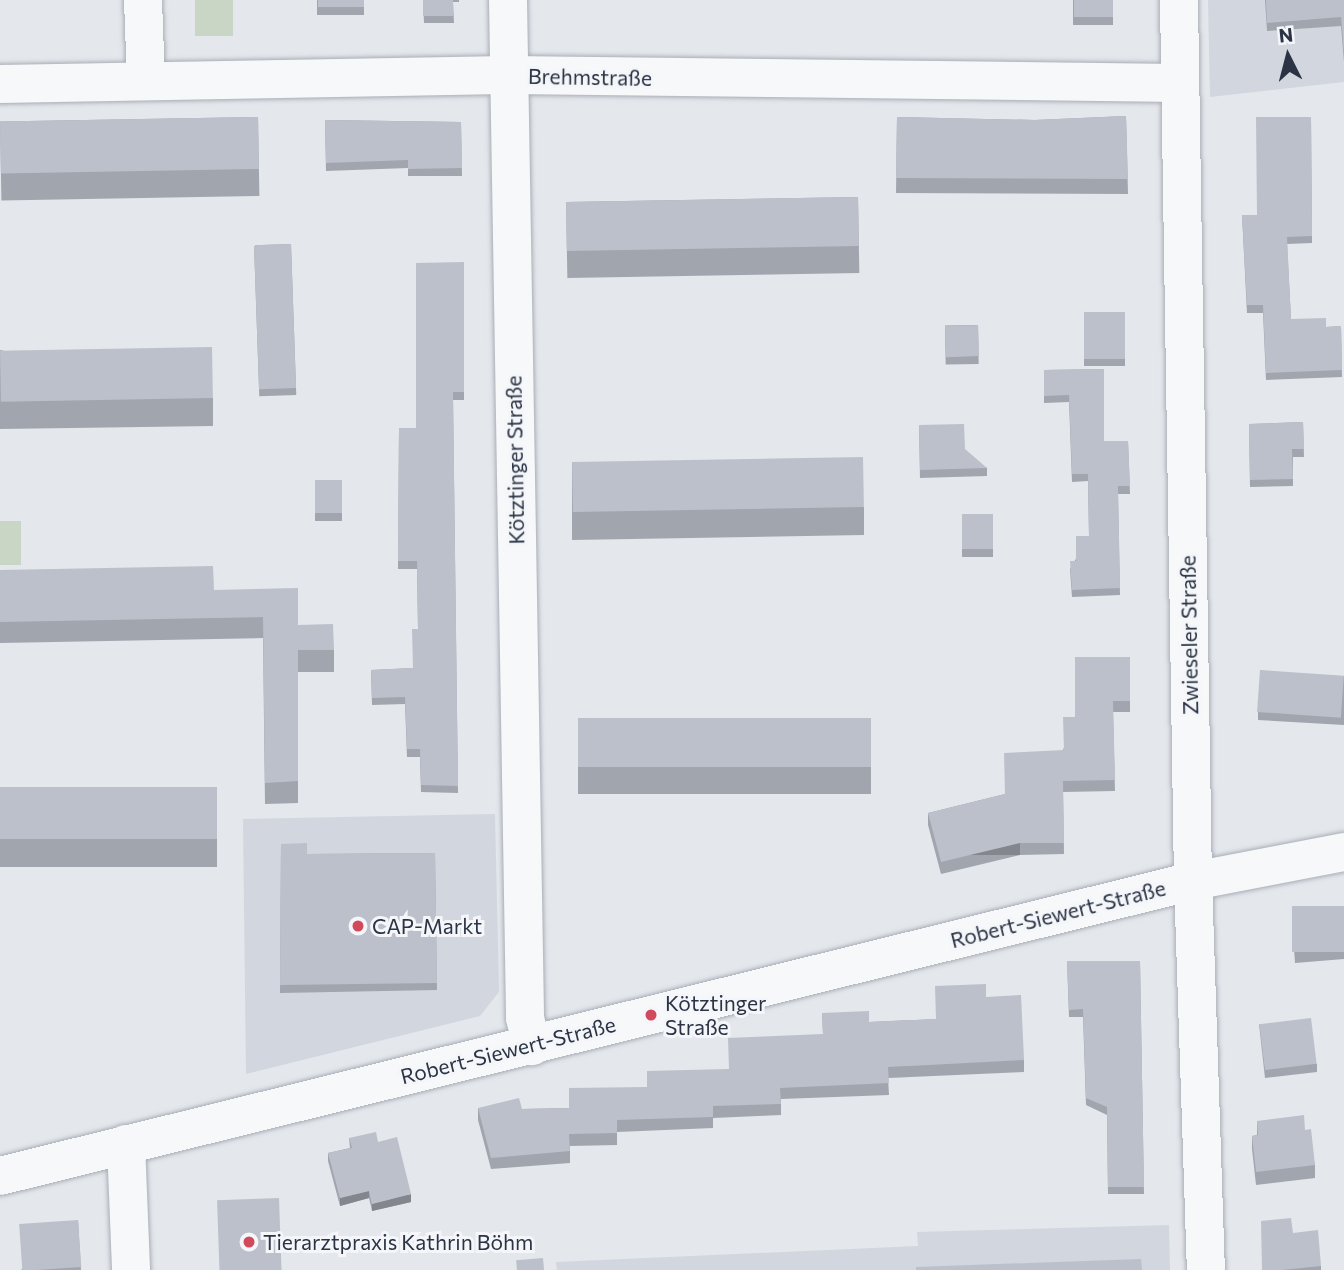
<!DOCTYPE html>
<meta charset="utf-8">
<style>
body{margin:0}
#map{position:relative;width:1344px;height:1270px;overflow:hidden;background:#e4e7ec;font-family:Commissioner,sans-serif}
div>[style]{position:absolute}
.built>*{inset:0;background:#d2d6de}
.green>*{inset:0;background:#c9d6c5;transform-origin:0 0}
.roads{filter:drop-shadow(0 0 2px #a9aeb7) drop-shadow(0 0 2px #a9aeb7)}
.street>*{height:38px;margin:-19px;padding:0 19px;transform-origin:19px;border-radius:19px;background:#f7f8fa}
.wall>*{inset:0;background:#a1a5ae;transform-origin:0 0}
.shaded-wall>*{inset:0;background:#83868d;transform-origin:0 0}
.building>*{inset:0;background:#bbc0ca;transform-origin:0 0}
.dots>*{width:19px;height:19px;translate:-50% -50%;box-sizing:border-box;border:4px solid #f4f6f9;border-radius:50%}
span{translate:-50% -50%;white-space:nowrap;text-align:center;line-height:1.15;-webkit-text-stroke:6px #f4f6f9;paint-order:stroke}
.street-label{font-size:21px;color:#2b3445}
.poi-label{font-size:21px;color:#2b3445}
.left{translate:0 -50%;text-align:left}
.north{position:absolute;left:1253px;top:21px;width:70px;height:70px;-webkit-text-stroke:5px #f4f6f9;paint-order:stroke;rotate:354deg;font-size:19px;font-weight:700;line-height:28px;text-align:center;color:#2b3445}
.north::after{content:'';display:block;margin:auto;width:24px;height:32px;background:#2b3445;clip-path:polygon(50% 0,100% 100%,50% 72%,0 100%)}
</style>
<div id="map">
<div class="built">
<div style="clip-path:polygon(1208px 0,1344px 0,1344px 82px,1210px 97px)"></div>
<div style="clip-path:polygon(495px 814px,499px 992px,480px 1016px,246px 1074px,243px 819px)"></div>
<div style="clip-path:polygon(1169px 1225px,1170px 1270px,557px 1270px,556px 1262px,918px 1246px,917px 1232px)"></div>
</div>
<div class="green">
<div style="left:195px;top:0;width:38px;height:36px"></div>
<div style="left:0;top:521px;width:21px;height:44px"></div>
</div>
<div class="roads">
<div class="street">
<div style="left:143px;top:0;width:81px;rotate:87.9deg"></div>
<div style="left:508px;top:0;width:1018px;rotate:89.04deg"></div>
<div style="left:525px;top:1018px;width:29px;rotate:76deg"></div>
<div style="left:1179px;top:0;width:881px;rotate:89.09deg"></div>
<div style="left:1193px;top:881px;width:389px;rotate:88.1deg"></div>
<div style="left:0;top:84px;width:510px;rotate:-1.01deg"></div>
<div style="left:510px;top:75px;width:670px;rotate:0.68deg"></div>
<div style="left:126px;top:1144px;width:126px;rotate:87.7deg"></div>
<div style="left:0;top:1176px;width:1229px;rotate:-13.89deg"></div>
<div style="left:1193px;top:881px;width:154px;rotate:-10.9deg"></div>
</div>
</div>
<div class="wall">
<div style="left:317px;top:0;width:47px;height:15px"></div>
<div style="clip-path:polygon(423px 0,459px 0,459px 2px,453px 2px,454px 23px,424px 23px)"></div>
<div style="left:1073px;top:0;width:40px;height:25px"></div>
<div style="clip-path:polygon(1265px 0,1344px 0,1344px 62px,1341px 26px,1267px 31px)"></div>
<div style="clip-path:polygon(1126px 116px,1128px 194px,896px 193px,897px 117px,1035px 120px)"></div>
<div style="left:258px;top:117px;width:79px;height:258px;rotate:89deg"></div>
<div style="clip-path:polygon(1311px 117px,1312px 243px,1287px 244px,1291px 319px,1326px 327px,1341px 326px,1342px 377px,1266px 380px,1263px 313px,1247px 313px,1242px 215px,1257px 215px)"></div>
<div style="clip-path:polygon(325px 120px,461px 122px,462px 176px,408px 176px,408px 168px,326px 171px)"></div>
<div style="left:858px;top:197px;width:76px;height:292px;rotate:89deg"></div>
<div style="left:291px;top:244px;width:151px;height:37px;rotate:88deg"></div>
<div style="clip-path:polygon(464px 262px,464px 400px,453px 400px,458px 793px,421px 792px,420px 757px,407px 757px,405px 704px,372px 705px,371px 670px,413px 668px,418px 629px,417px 569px,398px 569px,399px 428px,416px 428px)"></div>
<div style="left:1084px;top:312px;width:41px;height:54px"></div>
<div style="left:978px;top:325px;width:39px;height:33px;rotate:89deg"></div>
<div style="clip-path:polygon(0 350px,213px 398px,213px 426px,0 429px)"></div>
<div style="clip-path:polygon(1104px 369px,1104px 441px,1128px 441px,1130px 494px,1118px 494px,1120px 595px,1072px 597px,1070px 569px,1089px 536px,1088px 481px,1072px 482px,1069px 402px,1044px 403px,1044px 370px)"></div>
<div style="clip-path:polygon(1303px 422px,1304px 457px,1293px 457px,1293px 486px,1250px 487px,1249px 424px)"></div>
<div style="clip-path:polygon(919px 425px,987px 468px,987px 476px,920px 478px)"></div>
<div style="clip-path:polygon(572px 463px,864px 507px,864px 535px,572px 540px)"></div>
<div style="left:315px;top:480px;width:27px;height:41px"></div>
<div style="left:962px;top:514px;width:31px;height:43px"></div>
<div style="clip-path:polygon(0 570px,214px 590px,298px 625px,334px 650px,334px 672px,298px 672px,298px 803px,265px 804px,263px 638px,0 643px)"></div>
<div style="clip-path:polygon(1130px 657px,1130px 712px,1113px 712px,1115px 791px,1063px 792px,1064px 854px,1020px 855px,941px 874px,928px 825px,928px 813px,1005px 794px,1063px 750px,1075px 717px)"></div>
<div style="clip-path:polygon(1344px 676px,1344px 725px,1258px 720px,1258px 712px)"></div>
<div style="left:871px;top:718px;width:76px;height:293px;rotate:90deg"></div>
<div style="left:217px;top:787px;width:80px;height:217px;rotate:90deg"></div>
<div style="clip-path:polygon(281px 844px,307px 854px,435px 853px,437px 990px,280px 993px)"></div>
<div style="clip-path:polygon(1344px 906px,1344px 959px,1295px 963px,1292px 918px)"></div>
<div style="clip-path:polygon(1067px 961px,1140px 961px,1144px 1194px,1108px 1194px,1107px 1115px,1086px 1105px,1083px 1017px,1069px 1017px)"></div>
<div style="clip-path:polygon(986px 997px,1024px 1060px,1024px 1072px,888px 1078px,889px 1095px,781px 1099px,781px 1115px,713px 1118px,713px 1128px,617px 1132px,617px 1145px,570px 1146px,570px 1163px,491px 1169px,478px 1120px,478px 1108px,522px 1109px,569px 1108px,647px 1087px,729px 1069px,823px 1034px,822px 1013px,869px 1022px,936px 1019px)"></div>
<div style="clip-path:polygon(1259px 1024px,1317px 1064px,1317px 1072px,1265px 1078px)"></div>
<div style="clip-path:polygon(1257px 1121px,1305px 1130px,1315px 1165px,1315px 1178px,1256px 1185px,1252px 1149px,1252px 1136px,1257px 1135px)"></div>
<div style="clip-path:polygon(349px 1138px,378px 1142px,411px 1202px,372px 1211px,369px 1198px,340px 1206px,328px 1161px,328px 1153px,350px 1148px)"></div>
<div style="clip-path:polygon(78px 1220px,81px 1270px,21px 1270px)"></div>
<div style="clip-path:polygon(1293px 1233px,1321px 1266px,1321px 1270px,1262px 1270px)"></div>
</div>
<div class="shaded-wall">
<div style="left:1020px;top:843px;width:12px;height:81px;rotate:90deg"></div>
<div style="clip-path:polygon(369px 1191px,369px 1198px,340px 1206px,340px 1198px)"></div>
<div style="clip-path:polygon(411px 1194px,411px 1202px,372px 1211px,372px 1204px)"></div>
</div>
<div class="building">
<div style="left:318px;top:0;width:46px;height:7px"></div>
<div style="left:423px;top:0;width:30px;height:16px"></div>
<div style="left:1074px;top:0;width:39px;height:17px"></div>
<div style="clip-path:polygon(1266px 0,1344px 0,1344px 53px,1341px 17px,1267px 23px)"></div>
<div style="clip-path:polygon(1126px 116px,1128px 179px,896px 178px,897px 117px,1035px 120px)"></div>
<div style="left:258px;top:117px;width:52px;height:258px;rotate:89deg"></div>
<div style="clip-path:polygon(1256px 117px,1311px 117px,1312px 236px,1287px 237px,1291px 319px,1326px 318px,1326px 327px,1341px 326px,1342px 370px,1266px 373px,1263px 305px,1247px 305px,1242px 215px,1257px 215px)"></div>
<div style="clip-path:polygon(325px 120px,461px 122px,462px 168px,408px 169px,408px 160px,326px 163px)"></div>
<div style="left:858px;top:197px;width:49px;height:292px;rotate:89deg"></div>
<div style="left:291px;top:244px;width:144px;height:37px;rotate:88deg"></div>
<div style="clip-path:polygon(464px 262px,464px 392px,453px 392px,458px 786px,421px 785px,420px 749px,407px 749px,405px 697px,372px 698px,371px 670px,413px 668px,412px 629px,418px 629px,417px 561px,398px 561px,399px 428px,416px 428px,416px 263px)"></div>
<div style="left:1084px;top:312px;width:41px;height:47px"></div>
<div style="left:978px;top:325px;width:31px;height:33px;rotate:88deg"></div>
<div style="left:212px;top:347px;width:51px;height:212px;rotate:89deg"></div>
<div style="clip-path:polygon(1104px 369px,1104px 441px,1128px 441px,1130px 486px,1118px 486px,1120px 588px,1072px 590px,1070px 561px,1076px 561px,1076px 536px,1089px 536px,1088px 474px,1072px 474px,1069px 395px,1044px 396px,1044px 370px)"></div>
<div style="clip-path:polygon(1303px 422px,1304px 449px,1292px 449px,1293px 479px,1250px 480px,1249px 424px)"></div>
<div style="clip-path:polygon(964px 424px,965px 449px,987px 468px,920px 470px,919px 425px)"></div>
<div style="left:863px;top:457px;width:50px;height:291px;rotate:89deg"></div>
<div style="left:315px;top:480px;width:27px;height:33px"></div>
<div style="left:962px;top:514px;width:31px;height:35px"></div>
<div style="clip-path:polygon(213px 566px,214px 590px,298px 588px,298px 625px,333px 624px,334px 650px,298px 650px,298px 781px,265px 783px,263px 617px,0 622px,0 570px)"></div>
<div style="clip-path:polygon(1075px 657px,1130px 657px,1130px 701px,1113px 701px,1115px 780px,1063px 781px,1064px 843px,1020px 843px,941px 862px,928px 813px,1005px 794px,1004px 753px,1064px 750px,1063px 717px,1075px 717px)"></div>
<div style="left:1260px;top:670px;width:84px;height:42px;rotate:4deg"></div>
<div style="left:871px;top:718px;width:49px;height:293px;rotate:90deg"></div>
<div style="left:217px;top:787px;width:52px;height:217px;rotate:90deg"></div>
<div style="clip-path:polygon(307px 843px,307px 854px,435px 853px,437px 983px,280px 985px,281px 844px)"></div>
<div style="left:1344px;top:906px;width:46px;height:52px;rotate:90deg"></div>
<div style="clip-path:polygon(1067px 961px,1140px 961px,1144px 1187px,1108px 1187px,1107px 1107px,1086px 1098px,1083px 1009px,1069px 1010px)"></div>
<div style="clip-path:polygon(986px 984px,986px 997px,1021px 995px,1024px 1060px,888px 1067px,889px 1083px,780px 1088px,781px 1104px,713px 1106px,713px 1117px,617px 1120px,617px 1133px,569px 1134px,570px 1151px,491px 1158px,478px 1108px,519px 1098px,522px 1109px,569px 1108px,569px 1088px,647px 1087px,647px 1071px,729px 1069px,728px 1038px,823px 1034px,822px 1013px,869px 1011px,869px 1022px,936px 1019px,935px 986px)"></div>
<div style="left:1311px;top:1018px;width:46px;height:52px;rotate:83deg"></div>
<div style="clip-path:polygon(1304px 1115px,1305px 1130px,1311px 1129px,1315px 1165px,1256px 1172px,1252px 1136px,1258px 1135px,1257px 1121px)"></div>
<div style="clip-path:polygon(376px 1132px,378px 1142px,397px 1137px,411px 1194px,372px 1204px,369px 1191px,340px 1198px,328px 1153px,352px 1148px,349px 1138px)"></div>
<div style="left:279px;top:1198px;width:72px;height:62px;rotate:88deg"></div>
<div style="clip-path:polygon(1291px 1218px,1293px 1233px,1318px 1230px,1321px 1266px,1282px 1270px,1262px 1270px,1261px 1221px)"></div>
<div style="left:78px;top:1220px;width:47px;height:59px;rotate:86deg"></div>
<div style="left:543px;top:1258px;width:12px;height:27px;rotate:85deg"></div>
<div style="clip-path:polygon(1141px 1259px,1142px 1270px,916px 1270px,916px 1267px)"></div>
</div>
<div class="dots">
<div style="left:358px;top:926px;background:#d1495b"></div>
<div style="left:651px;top:1015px;background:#d1495b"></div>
<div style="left:249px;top:1242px;background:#d1495b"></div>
</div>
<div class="street-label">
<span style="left:590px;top:77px;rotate:1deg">Brehmstraße</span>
<span style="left:515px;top:460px;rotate:-91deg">Kötztinger Straße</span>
<span style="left:1189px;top:635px;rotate:-91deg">Zwieseler Straße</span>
<span style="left:1058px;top:914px;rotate:-14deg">Robert-Siewert-Straße</span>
<span style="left:508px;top:1050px;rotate:-14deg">Robert-Siewert-Straße</span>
</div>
<div class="poi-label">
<span class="left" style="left:372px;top:926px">CAP-Markt</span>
<span class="left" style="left:665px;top:1015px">Kötztinger<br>Straße</span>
<span class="left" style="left:263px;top:1242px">Tierarztpraxis Kathrin Böhm</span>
</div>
<div class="north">N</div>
</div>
